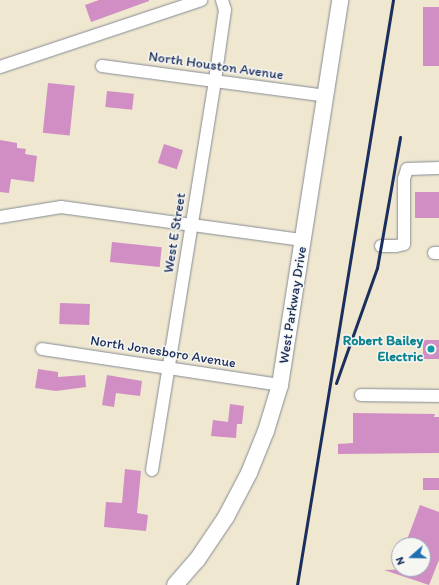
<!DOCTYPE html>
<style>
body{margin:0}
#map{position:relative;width:439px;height:585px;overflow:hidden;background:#efe7cf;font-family:Itim,sans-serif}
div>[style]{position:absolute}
.building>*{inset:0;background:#d08ec5;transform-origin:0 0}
.roads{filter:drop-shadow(0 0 1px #858b96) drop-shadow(0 0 1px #858b96)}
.minor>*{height:12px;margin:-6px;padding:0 6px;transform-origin:6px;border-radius:6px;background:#fff}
.major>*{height:16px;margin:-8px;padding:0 8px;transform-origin:8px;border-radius:8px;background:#fff}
.rail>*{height:3px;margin:-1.5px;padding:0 1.5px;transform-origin:1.5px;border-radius:1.5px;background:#1b2f5e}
.dots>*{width:11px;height:11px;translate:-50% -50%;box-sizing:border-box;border:2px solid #f6f6f2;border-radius:50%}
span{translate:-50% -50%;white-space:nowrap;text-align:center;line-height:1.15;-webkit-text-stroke:3px #f6f6f2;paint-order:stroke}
.street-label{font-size:14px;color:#1b2f5e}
.culture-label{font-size:14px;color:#0d838f;font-weight:700}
.right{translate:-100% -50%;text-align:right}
.north{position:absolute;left:391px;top:537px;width:40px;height:40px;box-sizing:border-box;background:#f6f6f2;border:1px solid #9ea6b7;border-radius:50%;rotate:250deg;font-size:11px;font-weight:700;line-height:16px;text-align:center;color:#1b2f5e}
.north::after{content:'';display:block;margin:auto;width:14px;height:18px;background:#1f6fb2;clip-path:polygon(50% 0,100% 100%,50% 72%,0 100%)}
</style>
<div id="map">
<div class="building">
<div style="clip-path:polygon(99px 0,149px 0,149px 1px,91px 22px,85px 5px)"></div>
<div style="left:423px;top:7px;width:16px;height:59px"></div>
<div style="left:48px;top:83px;width:27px;height:50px;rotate:6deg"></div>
<div style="left:107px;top:91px;width:27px;height:16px;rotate:6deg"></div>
<div style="clip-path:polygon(0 140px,17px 143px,17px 148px,26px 149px,25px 154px,37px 156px,34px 182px,11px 179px,9px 193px,0 192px)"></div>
<div style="left:164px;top:144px;width:20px;height:20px;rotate:18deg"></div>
<div style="left:439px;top:192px;width:26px;height:24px;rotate:90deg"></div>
<div style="left:112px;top:242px;width:50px;height:20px;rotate:6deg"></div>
<div style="left:60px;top:303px;width:30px;height:21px;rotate:2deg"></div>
<div style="left:423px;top:340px;width:16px;height:19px"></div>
<div style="clip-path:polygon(38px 369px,58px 372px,58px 377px,85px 375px,86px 387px,56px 391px,35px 388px)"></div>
<div style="clip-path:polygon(107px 375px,142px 381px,140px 396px,116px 393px,114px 407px,102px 405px)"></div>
<div style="clip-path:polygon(230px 404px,244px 406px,242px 424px,237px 424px,236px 438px,211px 436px,213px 420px,228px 422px)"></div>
<div style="clip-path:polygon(353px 413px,435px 414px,434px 417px,439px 417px,439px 453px,338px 454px,338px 444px,353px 443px)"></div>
<div style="clip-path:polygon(125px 469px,141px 471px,137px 513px,148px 515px,146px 531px,104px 527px,106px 502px,122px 503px)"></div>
<div style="left:423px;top:478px;width:16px;height:12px"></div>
<div style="clip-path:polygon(420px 505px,439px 512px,439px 560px,429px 585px,384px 570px,423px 569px,423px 545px,405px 545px)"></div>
</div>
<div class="roads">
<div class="minor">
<div style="left:102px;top:66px;width:226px;rotate:7.6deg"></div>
<div style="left:0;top:67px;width:212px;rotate:-18.4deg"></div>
<div style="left:0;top:217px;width:62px;rotate:-9.3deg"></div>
<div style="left:61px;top:207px;width:244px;rotate:7.8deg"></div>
<div style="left:381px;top:246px;width:15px"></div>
<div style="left:396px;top:246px;width:8px;rotate:-14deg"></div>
<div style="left:404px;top:244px;width:65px;rotate:-90deg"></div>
<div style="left:404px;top:179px;width:10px;rotate:-73deg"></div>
<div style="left:407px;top:169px;width:32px;rotate:-2deg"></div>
<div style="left:434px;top:253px;width:5px"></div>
<div style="left:42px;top:349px;width:241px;rotate:8.6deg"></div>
<div style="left:361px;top:395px;width:78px;rotate:0.7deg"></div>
<div style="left:152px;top:470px;width:395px;rotate:-80.8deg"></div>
<div style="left:215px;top:80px;width:71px;rotate:-81.9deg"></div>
<div style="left:225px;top:10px;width:10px;rotate:-107deg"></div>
</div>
<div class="major">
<div style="left:175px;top:585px;width:33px;rotate:-49deg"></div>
<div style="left:197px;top:560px;width:52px;rotate:-56deg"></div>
<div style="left:226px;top:517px;width:50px;rotate:-62.4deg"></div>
<div style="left:249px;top:473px;width:45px;rotate:-68deg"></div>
<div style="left:266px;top:431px;width:48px;rotate:-73.1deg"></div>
<div style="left:280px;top:385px;width:390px;rotate:-81.1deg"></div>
</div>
</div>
<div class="rail">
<div style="left:336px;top:383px;width:122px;rotate:-70.4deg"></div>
<div style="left:377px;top:268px;width:133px;rotate:-80deg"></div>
<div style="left:297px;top:585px;width:593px;rotate:-80.68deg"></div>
</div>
<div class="dots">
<div style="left:431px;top:349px;background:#0f9aa8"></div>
</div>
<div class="street-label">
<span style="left:216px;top:66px;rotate:8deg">North Houston Avenue</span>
<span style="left:175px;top:233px;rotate:-81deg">West E Street</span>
<span style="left:293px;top:305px;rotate:-81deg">West Parkway Drive</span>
<span style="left:163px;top:352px;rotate:9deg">North Jonesboro Avenue</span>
</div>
<div class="culture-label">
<span class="right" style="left:423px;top:349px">Robert Bailey<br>Electric</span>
</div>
<div class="north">N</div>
</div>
